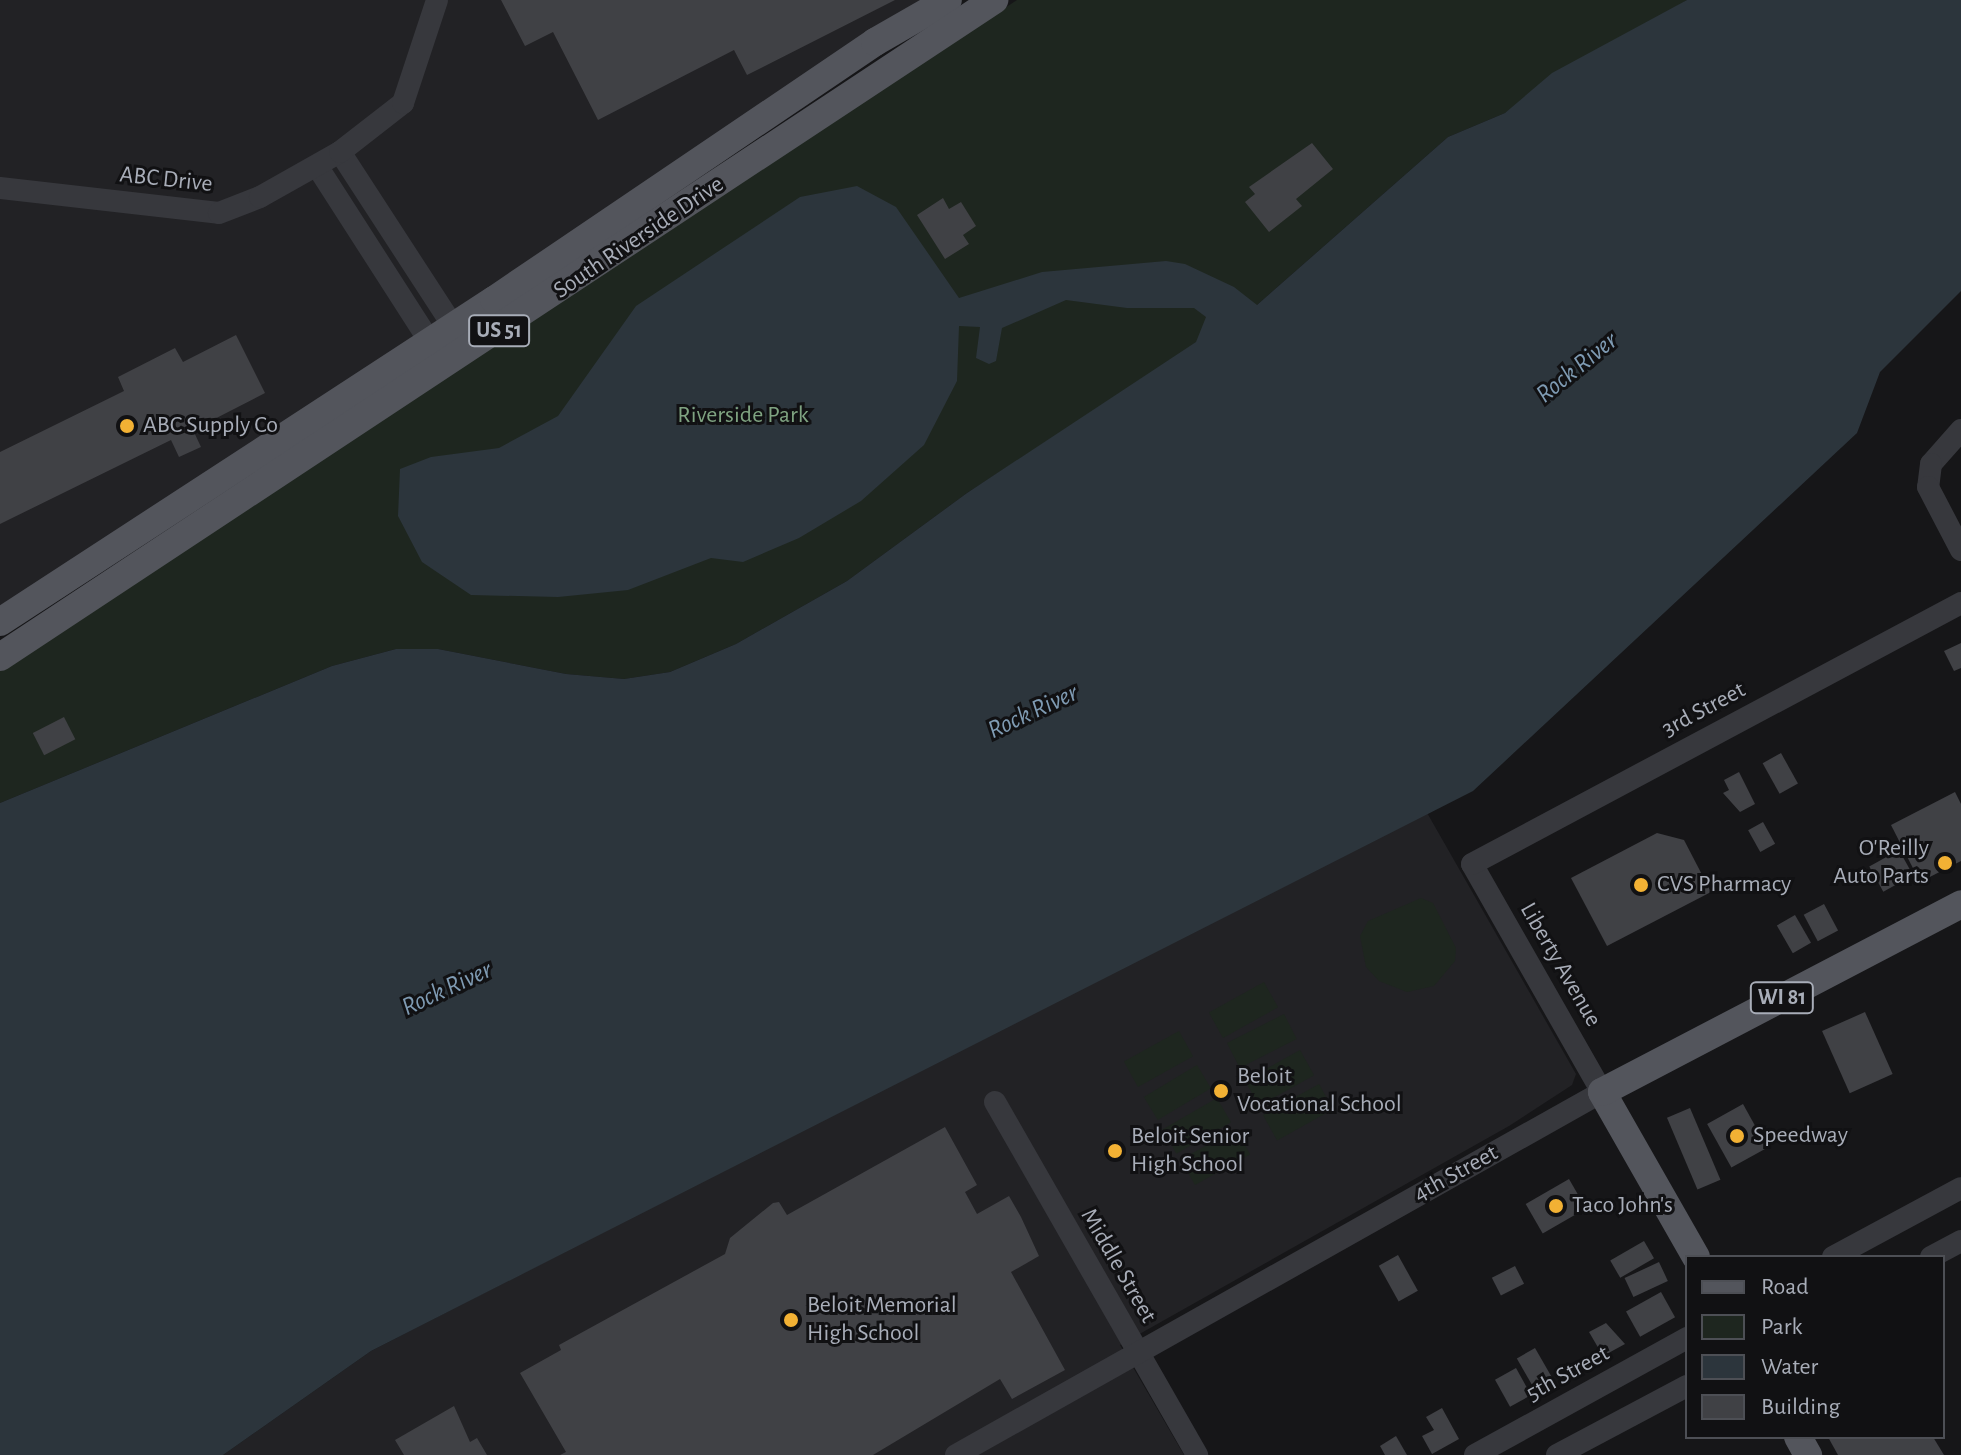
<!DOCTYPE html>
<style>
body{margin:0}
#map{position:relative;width:1961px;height:1455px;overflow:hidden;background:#161618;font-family:"Alegreya Sans",sans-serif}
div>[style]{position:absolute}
.built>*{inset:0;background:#222225}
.green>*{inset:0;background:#1e261f;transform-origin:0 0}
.water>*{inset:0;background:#2c353c}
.building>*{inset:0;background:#404145;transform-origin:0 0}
.minor>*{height:22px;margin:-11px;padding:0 11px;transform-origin:11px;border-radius:11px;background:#37383d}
.major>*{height:28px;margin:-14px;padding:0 14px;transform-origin:14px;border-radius:14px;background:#53555c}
.dots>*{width:22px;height:22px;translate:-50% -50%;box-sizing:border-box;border:4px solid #111113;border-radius:50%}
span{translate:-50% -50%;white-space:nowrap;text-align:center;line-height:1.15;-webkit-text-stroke:6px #111113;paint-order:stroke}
.shield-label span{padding:2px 6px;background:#111113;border:2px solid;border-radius:6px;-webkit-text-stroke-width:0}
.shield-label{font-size:22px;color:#a8adb8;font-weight:700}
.street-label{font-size:24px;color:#a8adb8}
.park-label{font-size:24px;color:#7fa381}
.poi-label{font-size:24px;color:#a8adb8}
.left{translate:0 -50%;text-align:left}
.right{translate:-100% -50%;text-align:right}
.water-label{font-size:26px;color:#7f9bb3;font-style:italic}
.legend{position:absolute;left:1685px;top:1255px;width:260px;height:184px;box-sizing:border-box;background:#111113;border:2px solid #4d4f55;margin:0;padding:10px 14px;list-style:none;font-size:24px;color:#a8adb8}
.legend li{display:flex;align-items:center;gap:16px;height:40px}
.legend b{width:40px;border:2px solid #4d4f55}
</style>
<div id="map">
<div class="built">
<div style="clip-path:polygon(0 0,931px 0,0 611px)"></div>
<div style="clip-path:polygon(1426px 811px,1576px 1074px,1572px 1085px,1509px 1126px,1120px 1345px,1184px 1455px,223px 1455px,371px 1351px)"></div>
</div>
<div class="green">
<div style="clip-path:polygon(1017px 0,1687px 0,1505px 113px,1448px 137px,1257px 305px,967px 493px,847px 581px,736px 644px,670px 672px,624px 679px,566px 674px,438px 649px,396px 649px,332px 666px,0 803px,0 670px)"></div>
<div style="clip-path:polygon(1421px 898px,1433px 903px,1456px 948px,1455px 961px,1434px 986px,1407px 992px,1379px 981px,1366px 967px,1360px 936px,1368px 921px)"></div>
<div style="left:1264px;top:982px;width:29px;height:63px;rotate:61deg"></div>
<div style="left:1284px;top:1014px;width:28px;height:64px;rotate:63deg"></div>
<div style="left:1179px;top:1031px;width:29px;height:63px;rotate:61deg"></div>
<div style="left:1300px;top:1050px;width:29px;height:63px;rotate:61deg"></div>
<div style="left:1197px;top:1065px;width:27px;height:62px;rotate:59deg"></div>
<div style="left:1319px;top:1084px;width:29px;height:64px;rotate:61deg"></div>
<div style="left:1217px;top:1098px;width:28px;height:63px;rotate:60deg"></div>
<div style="left:1236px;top:1129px;width:29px;height:63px;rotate:61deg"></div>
</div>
<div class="water">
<div style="clip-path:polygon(1687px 0,1961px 0,1961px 291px,1880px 372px,1857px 433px,1473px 791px,371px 1351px,223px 1455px,0 1455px,0 803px,332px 666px,396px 649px,438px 649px,566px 674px,624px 679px,670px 672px,736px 644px,847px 581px,967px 493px,1196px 342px,1206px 317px,1194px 308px,1127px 308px,1066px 300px,1002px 328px,996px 361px,989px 364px,976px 358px,980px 327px,959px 326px,957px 381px,924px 445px,861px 501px,799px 538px,743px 562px,711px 558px,628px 590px,558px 597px,471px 595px,422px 562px,398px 516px,400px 469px,431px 457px,499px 448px,558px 416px,636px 306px,800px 197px,857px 186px,896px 207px,959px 298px,1042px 272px,1166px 261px,1185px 264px,1234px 287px,1257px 305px,1448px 137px,1505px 113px,1552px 73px)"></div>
</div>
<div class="building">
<div style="clip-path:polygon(501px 0,895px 0,747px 75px,734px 50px,598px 120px,553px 32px,525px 46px)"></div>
<div style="clip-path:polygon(1312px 143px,1333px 169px,1296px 199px,1302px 206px,1269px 232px,1245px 202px,1255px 194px,1249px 187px)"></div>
<div style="clip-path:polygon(943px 198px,949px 209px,961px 202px,976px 226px,963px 235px,969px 244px,945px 259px,917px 215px)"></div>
<div style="clip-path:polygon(236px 335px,265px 393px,193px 430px,201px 447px,179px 457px,171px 440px,0 524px,0 452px,124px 391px,118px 377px,175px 348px,183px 362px)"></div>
<div style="clip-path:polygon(1961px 643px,1961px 668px,1954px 671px,1944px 651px)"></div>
<div style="left:64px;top:717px;width:25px;height:35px;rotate:63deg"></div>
<div style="left:1781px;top:753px;width:35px;height:21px;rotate:61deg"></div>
<div style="clip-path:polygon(1739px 772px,1755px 804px,1740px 812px,1723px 793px,1729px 790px,1724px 780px)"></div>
<div style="clip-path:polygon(1955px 792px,1961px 804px,1961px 861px,1920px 882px,1891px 825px)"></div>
<div style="left:1763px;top:822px;width:25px;height:17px;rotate:61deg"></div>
<div style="clip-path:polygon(1657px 833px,1684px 840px,1711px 892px,1607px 946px,1571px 878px)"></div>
<div style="left:1899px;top:850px;width:29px;height:34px;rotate:61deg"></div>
<div style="left:1824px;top:904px;width:30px;height:23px;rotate:62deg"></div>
<div style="left:1795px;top:915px;width:32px;height:21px;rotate:60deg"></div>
<div style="left:1865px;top:1012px;width:68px;height:47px;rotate:66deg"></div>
<div style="left:1743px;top:1104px;width:50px;height:41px;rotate:61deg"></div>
<div style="left:1690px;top:1108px;width:78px;height:25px;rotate:67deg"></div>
<div style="clip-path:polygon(945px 1127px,977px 1185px,965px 1192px,977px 1214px,1009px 1196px,1021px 1217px,1039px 1256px,1011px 1272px,1065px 1370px,1012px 1399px,1000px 1379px,873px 1455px,560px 1455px,566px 1452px,520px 1373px,561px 1350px,559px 1345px,725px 1254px,730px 1238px,773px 1203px,779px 1202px,787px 1215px)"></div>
<div style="left:1569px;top:1179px;width:34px;height:50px;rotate:60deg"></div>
<div style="left:1644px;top:1241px;width:20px;height:39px;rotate:60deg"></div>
<div style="left:1398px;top:1255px;width:41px;height:22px;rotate:61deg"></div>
<div style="left:1659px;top:1262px;width:21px;height:38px;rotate:65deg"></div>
<div style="left:1515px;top:1266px;width:20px;height:26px;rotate:63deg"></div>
<div style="left:1661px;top:1292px;width:29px;height:40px;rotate:61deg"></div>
<div style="clip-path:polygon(1606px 1323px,1625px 1344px,1603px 1356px,1589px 1332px)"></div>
<div style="left:1535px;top:1348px;width:38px;height:21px;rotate:60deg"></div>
<div style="left:1516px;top:1368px;width:31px;height:24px;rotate:61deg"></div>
<div style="clip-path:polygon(454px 1406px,470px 1442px,477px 1438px,487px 1455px,404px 1455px,395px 1440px)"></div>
<div style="clip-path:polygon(1442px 1408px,1459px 1439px,1432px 1454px,1422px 1436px,1434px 1430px,1426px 1417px)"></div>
<div style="clip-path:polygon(1396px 1436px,1407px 1455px,1385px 1455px,1380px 1446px)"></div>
<div style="clip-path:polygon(1828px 1437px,1933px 1437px,1944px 1455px,1838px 1455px)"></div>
</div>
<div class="minor">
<div style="left:340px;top:152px;width:224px;rotate:57deg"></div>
<div style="left:317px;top:166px;width:222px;rotate:57.3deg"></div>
<div style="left:0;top:188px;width:220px;rotate:6.5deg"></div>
<div style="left:219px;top:213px;width:44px;rotate:-21.3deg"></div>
<div style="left:260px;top:197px;width:92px;rotate:-29.4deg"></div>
<div style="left:340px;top:152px;width:80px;rotate:-37.9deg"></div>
<div style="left:403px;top:103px;width:108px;rotate:-71.7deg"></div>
<div style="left:1961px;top:430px;width:45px;rotate:131.4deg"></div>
<div style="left:1931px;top:464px;width:23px;rotate:97deg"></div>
<div style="left:1928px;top:487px;width:71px;rotate:62.4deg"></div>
<div style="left:995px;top:1102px;width:407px;rotate:60.2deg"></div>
<div style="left:1833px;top:1257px;width:145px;rotate:-28.3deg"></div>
<div style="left:1931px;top:1257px;width:34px;rotate:-28deg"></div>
<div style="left:956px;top:1455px;width:741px;rotate:-29.33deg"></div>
<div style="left:1602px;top:1092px;width:262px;rotate:-119.7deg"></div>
<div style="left:1472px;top:864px;width:554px;rotate:-28.09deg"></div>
<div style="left:1475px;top:1455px;width:242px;rotate:-28.9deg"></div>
<div style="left:1557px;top:1455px;width:147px;rotate:-28deg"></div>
</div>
<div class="major">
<div style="left:0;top:622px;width:590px;rotate:-33.1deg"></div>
<div style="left:494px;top:300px;width:460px;rotate:-34.1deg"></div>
<div style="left:875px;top:42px;width:84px;rotate:-29.9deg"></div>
<div style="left:0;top:657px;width:1192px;rotate:-33.46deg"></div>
<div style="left:1696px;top:1257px;width:190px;rotate:-119.7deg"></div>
<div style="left:1602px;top:1092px;width:405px;rotate:-27.6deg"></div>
<div style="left:1798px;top:1437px;width:21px;rotate:61deg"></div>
</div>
<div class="dots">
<div style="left:127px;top:426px;background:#f2b134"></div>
<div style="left:1945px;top:863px;background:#f2b134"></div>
<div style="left:1641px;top:885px;background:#f2b134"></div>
<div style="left:1221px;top:1091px;background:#f2b134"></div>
<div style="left:1737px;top:1136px;background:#f2b134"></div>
<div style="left:1115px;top:1151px;background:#f2b134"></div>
<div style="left:1556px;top:1206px;background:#f2b134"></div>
<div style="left:791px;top:1320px;background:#f2b134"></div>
</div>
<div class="shield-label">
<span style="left:499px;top:331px">US 51</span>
<span style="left:1782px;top:998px">WI 81</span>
</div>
<div class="street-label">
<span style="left:166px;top:180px;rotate:6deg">ABC Drive</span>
<span style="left:639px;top:238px;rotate:-34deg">South Riverside Drive</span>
<span style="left:1704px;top:710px;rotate:-28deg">3rd Street</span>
<span style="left:1560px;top:965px;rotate:60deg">Liberty Avenue</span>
<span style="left:1456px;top:1174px;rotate:-29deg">4th Street</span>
<span style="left:1118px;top:1266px;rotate:60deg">Middle Street</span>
<span style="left:1568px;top:1374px;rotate:-29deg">5th Street</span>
</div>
<div class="park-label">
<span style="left:743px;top:416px">Riverside Park</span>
</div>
<div class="poi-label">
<span class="left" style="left:143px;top:426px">ABC Supply Co</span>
<span class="right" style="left:1929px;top:863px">O'Reilly<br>Auto Parts</span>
<span class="left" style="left:1657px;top:885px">CVS Pharmacy</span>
<span class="left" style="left:1237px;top:1091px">Beloit<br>Vocational School</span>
<span class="left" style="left:1753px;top:1136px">Speedway</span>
<span class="left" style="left:1131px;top:1151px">Beloit Senior<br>High School</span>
<span class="left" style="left:1572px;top:1206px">Taco John's</span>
<span class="left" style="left:807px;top:1320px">Beloit Memorial<br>High School</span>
</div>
<div class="water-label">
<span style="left:1577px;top:368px;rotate:-39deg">Rock River</span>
<span style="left:1033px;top:712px;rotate:-25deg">Rock River</span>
<span style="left:447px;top:989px;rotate:-25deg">Rock River</span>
</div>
<ul class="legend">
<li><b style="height:10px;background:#53555c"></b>Road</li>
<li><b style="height:22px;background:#1e261f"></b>Park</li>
<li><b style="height:22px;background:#2c353c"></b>Water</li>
<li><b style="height:22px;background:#404145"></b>Building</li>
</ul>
</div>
